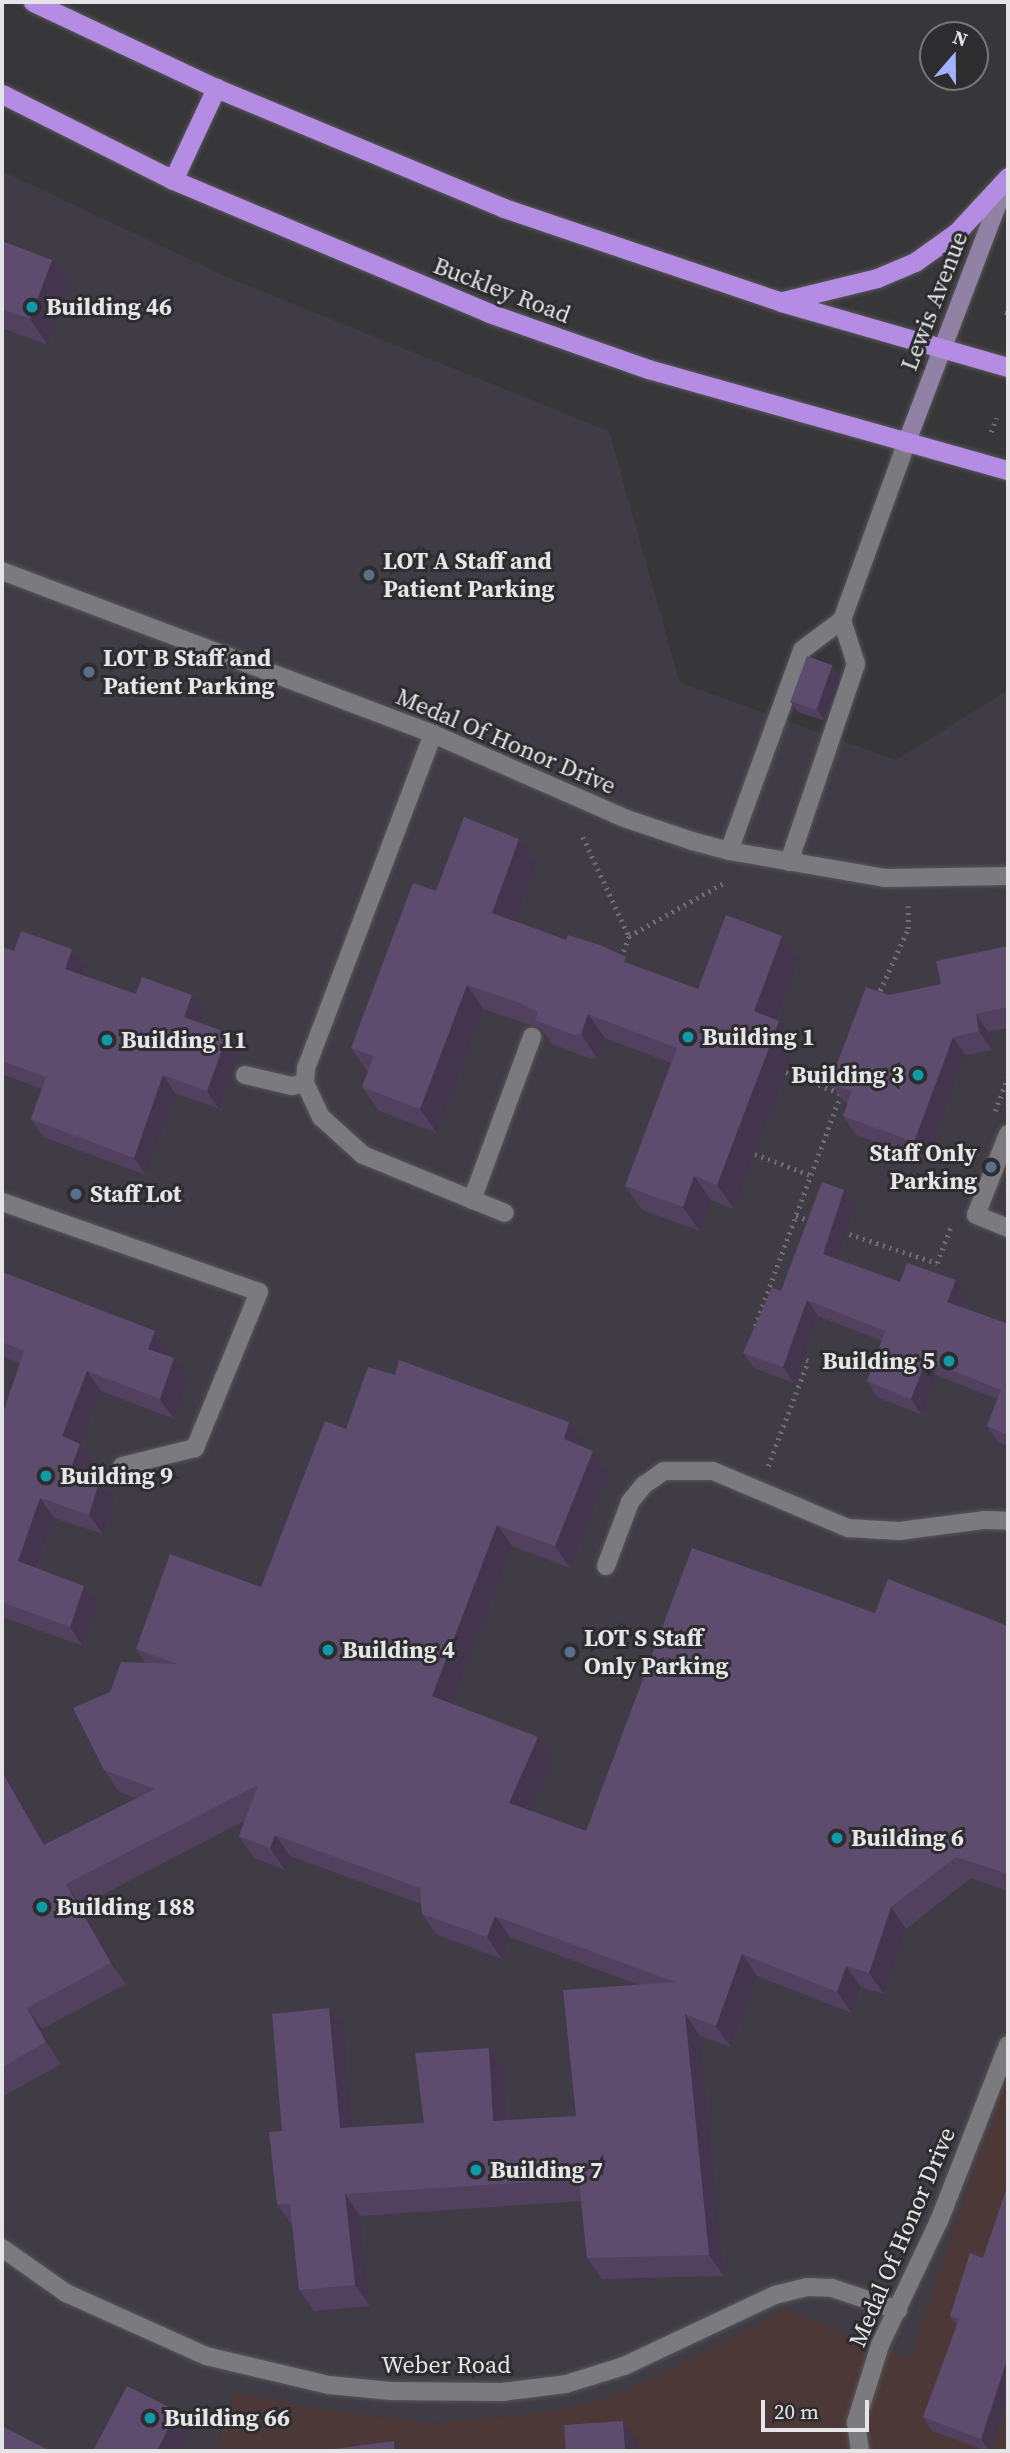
<!DOCTYPE html>
<style>
body{margin:0}
#map{position:relative;width:1010px;height:2453px;overflow:hidden;background:#373639;font-family:"Source Serif 4",serif}
div>[style]{position:absolute}
.built>*{inset:0;background:#3f3c45}
.education>*{inset:0;background:#4d3838}
.path>*{height:4.5px;margin-top:-2.25px;transform-origin:0;background:repeating-linear-gradient(90deg,#6f6e71 0 2px,transparent 0 7px)}
.roads{filter:drop-shadow(0 0 2px #565557) drop-shadow(0 0 2px #565557)}
.service>*{height:18px;margin:-9px;padding:0 9px;transform-origin:9px;border-radius:9px;background:#7b7a7e}
.secondary>*{height:18px;margin:-9px;padding:0 9px;transform-origin:9px;border-radius:9px;background:#9181a4}
.trunk>*{height:19px;margin:-9.5px;padding:0 9.5px;transform-origin:9.5px;border-radius:9.5px;background:#b48ce3}
.wall>*{inset:0;background:#51415f}
.shaded-wall>*{inset:0;background:#42354d}
.building>*{inset:0;background:#5e4c6e;transform-origin:0 0}
.dots>*{width:19px;height:19px;translate:-50% -50%;box-sizing:border-box;border:4px solid #2d2c2f;border-radius:50%}
span{translate:-50% -50%;white-space:nowrap;text-align:center;line-height:1.15;-webkit-text-stroke:6px #2d2c2f;paint-order:stroke}
.street-label{font-size:24px;color:#e5e4e6}
.poi-label{font-size:24px;color:#e5e4e6;font-weight:700}
.left{translate:0 -50%;text-align:left}
.right{translate:-100% -50%;text-align:right}
.frame{position:absolute;inset:0;border:4px solid #e5e4e6;pointer-events:none}
.north{position:absolute;left:919px;top:21px;width:70px;height:70px;box-sizing:border-box;background:#2d2c2f;border:2px solid #777678;border-radius:50%;rotate:20deg;font-size:19px;font-weight:700;line-height:28px;text-align:center;color:#e5e4e6}
.north::after{content:'';display:block;margin:auto;width:24px;height:32px;background:#a2b2fd;clip-path:polygon(50% 0,100% 100%,50% 72%,0 100%)}
.scale{position:absolute;left:761px;top:2400px;width:108px;height:32px;box-sizing:border-box;border:4px solid #e5e4e6;border-top:0;padding-left:9px;font-size:21px;line-height:24px;white-space:nowrap;color:#e5e4e6;-webkit-text-stroke:5px #2d2c2f;paint-order:stroke}
</style>
<div id="map">
<div class="built">
<div style="clip-path:polygon(2px 171px,231px 279px,609px 431px,679px 680px,684px 684px,896px 760px,1008px 690px,1008px 2072px,910px 2359px,785px 2309px,661px 2375px,593px 2402px,538px 2413px,434px 2423px,316px 2409px,236px 2392px,215px 2451px,2px 2451px)"></div>
</div>
<div class="education">
<div style="clip-path:polygon(1008px 2072px,1008px 2451px,215px 2451px,236px 2392px,316px 2409px,434px 2423px,538px 2413px,593px 2402px,661px 2375px,785px 2309px,910px 2358px)"></div>
</div>
<div class="path">
<div style="left:1005px;top:312px;width:3px;rotate:18deg"></div>
<div style="left:991px;top:432px;width:15px;rotate:-70deg"></div>
<div style="left:583px;top:837px;width:109px;rotate:65.1deg"></div>
<div style="left:621px;top:958px;width:23px;rotate:-70deg"></div>
<div style="left:629px;top:936px;width:107px;rotate:-29.2deg"></div>
<div style="left:877px;top:997px;width:75px;rotate:-65.5deg"></div>
<div style="left:908px;top:929px;width:23px;rotate:-90deg"></div>
<div style="left:786px;top:1072px;width:58px;rotate:21.3deg"></div>
<div style="left:995px;top:1111px;width:36px;rotate:-69deg"></div>
<div style="left:755px;top:1154px;width:60px;rotate:20.6deg"></div>
<div style="left:796px;top:1216px;width:17px;rotate:17deg"></div>
<div style="left:843px;top:1232px;width:99px;rotate:18.3deg"></div>
<div style="left:937px;top:1263px;width:39px;rotate:-69deg"></div>
<div style="left:755px;top:1326px;width:251px;rotate:-69.7deg"></div>
<div style="left:768px;top:1466px;width:112px;rotate:-69.1deg"></div>
<div style="left:808px;top:1361px;width:12px;rotate:-160deg"></div>
</div>
<div class="roads">
<div class="service">
<div style="left:2px;top:571px;width:461px;rotate:20.7deg"></div>
<div style="left:433px;top:734px;width:209px;rotate:23.7deg"></div>
<div style="left:624px;top:818px;width:72px;rotate:18.7deg"></div>
<div style="left:692px;top:841px;width:38px;rotate:15deg"></div>
<div style="left:729px;top:851px;width:158px;rotate:9.8deg"></div>
<div style="left:885px;top:878px;width:123px;rotate:-0.9deg"></div>
<div style="left:433px;top:734px;width:358px;rotate:110.8deg"></div>
<div style="left:306px;top:1069px;width:14px;rotate:94deg"></div>
<div style="left:305px;top:1083px;width:38px;rotate:65deg"></div>
<div style="left:321px;top:1117px;width:57px;rotate:42.1deg"></div>
<div style="left:363px;top:1155px;width:153px;rotate:22.2deg"></div>
<div style="left:729px;top:851px;width:214px;rotate:-70deg"></div>
<div style="left:802px;top:650px;width:50px;rotate:-36.9deg"></div>
<div style="left:842px;top:620px;width:187px;rotate:-70deg"></div>
<div style="left:789px;top:862px;width:209px;rotate:-71.3deg"></div>
<div style="left:856px;top:664px;width:46px;rotate:-107.7deg"></div>
<div style="left:245px;top:1075px;width:48px;rotate:13.2deg"></div>
<div style="left:292px;top:1086px;width:13px;rotate:-13deg"></div>
<div style="left:1008px;top:1134px;width:87px;rotate:111.6deg"></div>
<div style="left:976px;top:1215px;width:35px;rotate:22deg"></div>
<div style="left:472px;top:1200px;width:174px;rotate:-69.8deg"></div>
<div style="left:2px;top:1202px;width:272px;rotate:19.3deg"></div>
<div style="left:259px;top:1292px;width:169px;rotate:112.3deg"></div>
<div style="left:195px;top:1448px;width:75px;rotate:166.1deg"></div>
<div style="left:606px;top:1566px;width:68px;rotate:-69.4deg"></div>
<div style="left:630px;top:1502px;width:22px;rotate:-51deg"></div>
<div style="left:644px;top:1485px;width:24px;rotate:-35deg"></div>
<div style="left:664px;top:1471px;width:49px"></div>
<div style="left:713px;top:1471px;width:147px;rotate:22.9deg"></div>
<div style="left:848px;top:1528px;width:51px;rotate:3.4deg"></div>
<div style="left:899px;top:1531px;width:87px;rotate:-7.3deg"></div>
<div style="left:985px;top:1520px;width:23px;rotate:2deg"></div>
<div style="left:2px;top:2248px;width:78px;rotate:35.1deg"></div>
<div style="left:66px;top:2293px;width:154px;rotate:24.2deg"></div>
<div style="left:206px;top:2356px;width:126px;rotate:13.3deg"></div>
<div style="left:329px;top:2385px;width:62px;rotate:5.5deg"></div>
<div style="left:391px;top:2391px;width:111px;rotate:0.5deg"></div>
<div style="left:502px;top:2392px;width:64px;rotate:-7.1deg"></div>
<div style="left:566px;top:2384px;width:61px;rotate:-17.2deg"></div>
<div style="left:624px;top:2366px;width:167px;rotate:-25.2deg"></div>
<div style="left:775px;top:2295px;width:33px;rotate:-14deg"></div>
<div style="left:807px;top:2287px;width:25px;rotate:2deg"></div>
<div style="left:832px;top:2288px;width:70px;rotate:18.4deg"></div>
<div style="left:860px;top:2451px;width:29px;rotate:-98deg"></div>
<div style="left:856px;top:2422px;width:81px;rotate:-72.7deg"></div>
<div style="left:880px;top:2345px;width:137px;rotate:-64.6deg"></div>
<div style="left:939px;top:2221px;width:189px;rotate:-68.6deg"></div>
</div>
<div class="secondary">
<div style="left:906px;top:444px;width:284px;rotate:-69.1deg"></div>
</div>
<div class="trunk">
<div style="left:33px;top:2px;width:202px;rotate:25.2deg"></div>
<div style="left:216px;top:88px;width:312px;rotate:22.6deg"></div>
<div style="left:504px;top:208px;width:293px;rotate:18.7deg"></div>
<div style="left:781px;top:302px;width:236px;rotate:16deg"></div>
<div style="left:2px;top:94px;width:191px;rotate:26.7deg"></div>
<div style="left:173px;top:180px;width:343px;rotate:22.8deg"></div>
<div style="left:489px;top:313px;width:169px;rotate:19.4deg"></div>
<div style="left:648px;top:369px;width:374px;rotate:15.7deg"></div>
<div style="left:173px;top:180px;width:102px;rotate:-64.9deg"></div>
<div style="left:783px;top:301px;width:97px;rotate:-13.7deg"></div>
<div style="left:877px;top:278px;width:41px;rotate:-22.8deg"></div>
<div style="left:915px;top:262px;width:52px;rotate:-35.5deg"></div>
<div style="left:957px;top:232px;width:75px;rotate:-47.2deg"></div>
</div>
</div>
<div class="wall">
<div style="clip-path:polygon(2px 241px,52px 260px,70px 285px,48px 345px,2px 328px)"></div>
<div style="clip-path:polygon(840px 676px,825px 721px,798px 712px,790px 701px)"></div>
<div style="clip-path:polygon(536px 863px,515px 921px,698px 989px,782px 936px,799px 960px,777px 1020px,779px 1021px,796px 1045px,734px 1209px,711px 1200px,700px 1231px,642px 1210px,625px 1186px,671px 1063px,605px 1038px,597px 1058px,591px 1059px,552px 1044px,542px 1029px,537px 1027px,483px 1009px,437px 1133px,379px 1111px,362px 1087px,368px 1072px,351px 1048px,436px 891px)"></div>
<div style="clip-path:polygon(1008px 946px,1008px 1028px,988px 1032px,992px 1050px,965px 1055px,927px 1161px,856px 1135px,843px 1116px,848px 1103px,843px 1101px,830px 1083px,889px 995px,941px 984px)"></div>
<div style="clip-path:polygon(2px 947px,14px 951px,72px 949px,85px 967px,82px 975px,136px 994px,204px 1013px,201px 1023px,240px 1051px,219px 1109px,175px 1093px,146px 1175px,43px 1137px,31px 1119px,42px 1089px,2px 1074px)"></div>
<div style="clip-path:polygon(844px 1190px,855px 1205px,837px 1259px,900px 1282px,966px 1296px,962px 1307px,1008px 1324px,1008px 1446px,998px 1442px,987px 1426px,997px 1399px,936px 1375px,922px 1415px,877px 1397px,867px 1381px,882px 1341px,818px 1316px,794px 1383px,754px 1368px,743px 1353px)"></div>
<div style="clip-path:polygon(2px 1272px,155px 1331px,169px 1351px,167px 1356px,188px 1378px,174px 1419px,101px 1391px,81px 1444px,94px 1463px,90px 1475px,114px 1499px,103px 1534px,54px 1518px,37px 1568px,98px 1606px,83px 1646px,2px 1617px,2px 1416px,20px 1364px,2px 1356px)"></div>
<div style="clip-path:polygon(395px 1375px,569px 1422px,584px 1443px,583px 1447px,608px 1473px,570px 1568px,512px 1546px,452px 1704px,538px 1737px,553px 1759px,530px 1810px,586px 1831px,875px 1613px,1008px 1626px,1008px 1891px,971px 1878px,906px 1929px,884px 1994px,861px 1987px,852px 2013px,757px 1976px,731px 2047px,700px 2036px,724px 2276px,602px 2279px,587px 2258px,581px 2201px,360px 2216px,370px 2306px,314px 2311px,299px 2290px,292px 2225px,277px 2204px,282px 2131px,344px 2029px,353px 2127px,424px 2123px,489px 2048px,504px 2069px,507px 2120px,576px 2116px,639px 1985px,510px 1937px,502px 1959px,437px 1935px,422px 1914px,421px 1904px,290px 1856px,285px 1870px,254px 1858px,239px 1836px,244px 1821px,81px 1906px,126px 1984px,42px 2029px,61px 2064px,2px 2097px,2px 1768px,46px 1844px,137px 1798px,119px 1792px,104px 1770px,110px 1692px,145px 1663px,136px 1649px,261px 1587px,346px 1429px)"></div>
<div style="clip-path:polygon(970px 2253px,1008px 2400px,991px 2451px,987px 2451px,932px 2431px,923px 2417px,957px 2326px,950px 2316px)"></div>
</div>
<div class="shaded-wall">
<div style="clip-path:polygon(52px 260px,70px 285px,48px 345px,30px 319px)"></div>
<div style="clip-path:polygon(832px 665px,840px 676px,825px 721px,817px 710px)"></div>
<div style="clip-path:polygon(519px 839px,536px 863px,509px 937px,492px 913px)"></div>
<div style="clip-path:polygon(782px 936px,799px 960px,771px 1035px,754px 1011px)"></div>
<div style="clip-path:polygon(72px 949px,85px 967px,78px 986px,65px 969px)"></div>
<div style="clip-path:polygon(467px 985px,483px 1009px,437px 1133px,420px 1109px)"></div>
<div style="clip-path:polygon(192px 995px,204px 1013px,196px 1035px,184px 1017px)"></div>
<div style="clip-path:polygon(588px 1014px,605px 1038px,597px 1058px,581px 1034px)"></div>
<div style="clip-path:polygon(976px 1014px,988px 1032px,992px 1050px,979px 1031px)"></div>
<div style="clip-path:polygon(779px 1021px,796px 1045px,734px 1209px,717px 1185px)"></div>
<div style="clip-path:polygon(228px 1033px,240px 1051px,219px 1109px,207px 1091px)"></div>
<div style="clip-path:polygon(953px 1037px,965px 1055px,927px 1161px,914px 1142px)"></div>
<div style="clip-path:polygon(163px 1075px,175px 1093px,146px 1175px,134px 1158px)"></div>
<div style="clip-path:polygon(694px 1176px,711px 1200px,700px 1231px,683px 1207px)"></div>
<div style="clip-path:polygon(844px 1190px,855px 1205px,834px 1269px,823px 1254px)"></div>
<div style="clip-path:polygon(956px 1280px,966px 1296px,958px 1317px,947px 1302px)"></div>
<div style="clip-path:polygon(807px 1300px,818px 1316px,794px 1383px,783px 1367px)"></div>
<div style="clip-path:polygon(155px 1331px,169px 1351px,162px 1368px,148px 1349px)"></div>
<div style="clip-path:polygon(174px 1358px,188px 1378px,174px 1419px,160px 1399px)"></div>
<div style="clip-path:polygon(926px 1360px,936px 1375px,922px 1415px,911px 1399px)"></div>
<div style="clip-path:polygon(87px 1371px,101px 1391px,81px 1444px,94px 1463px,85px 1488px,71px 1468px,62px 1436px)"></div>
<div style="clip-path:polygon(569px 1422px,584px 1443px,579px 1461px,564px 1439px)"></div>
<div style="clip-path:polygon(593px 1451px,608px 1473px,570px 1568px,555px 1546px)"></div>
<div style="clip-path:polygon(100px 1479px,114px 1499px,103px 1534px,89px 1515px)"></div>
<div style="clip-path:polygon(40px 1498px,54px 1518px,32px 1580px,18px 1561px)"></div>
<div style="clip-path:polygon(497px 1525px,512px 1546px,447px 1717px,432px 1696px)"></div>
<div style="clip-path:polygon(84px 1586px,98px 1606px,83px 1646px,70px 1627px)"></div>
<div style="clip-path:polygon(538px 1737px,553px 1759px,524px 1824px,509px 1803px)"></div>
<div style="clip-path:polygon(2px 1768px,59px 1867px,44px 1845px,2px 1772px)"></div>
<div style="clip-path:polygon(275px 1835px,290px 1856px,285px 1870px,270px 1848px)"></div>
<div style="clip-path:polygon(66px 1884px,81px 1906px,126px 1984px,111px 1963px)"></div>
<div style="clip-path:polygon(891px 1907px,906px 1929px,884px 1994px,869px 1973px)"></div>
<div style="clip-path:polygon(495px 1916px,510px 1937px,502px 1959px,487px 1937px)"></div>
<div style="clip-path:polygon(742px 1954px,757px 1976px,731px 2047px,716px 2026px)"></div>
<div style="clip-path:polygon(846px 1966px,861px 1987px,852px 2013px,837px 1992px)"></div>
<div style="clip-path:polygon(27px 2008px,42px 2029px,61px 2064px,46px 2042px)"></div>
<div style="clip-path:polygon(329px 2008px,344px 2029px,355px 2150px,340px 2128px)"></div>
<div style="clip-path:polygon(685px 2014px,700px 2036px,724px 2276px,709px 2255px)"></div>
<div style="clip-path:polygon(489px 2048px,504px 2069px,508px 2142px,493px 2121px)"></div>
<div style="clip-path:polygon(345px 2194px,360px 2216px,370px 2306px,355px 2285px)"></div>
<div style="clip-path:polygon(1008px 2357px,1008px 2400px,991px 2451px,990px 2451px,981px 2439px)"></div>
<div style="clip-path:polygon(177px 2411px,190px 2431px,180px 2451px,157px 2451px)"></div>
<div style="clip-path:polygon(623px 2421px,638px 2442px,639px 2451px,625px 2451px)"></div>
<div style="clip-path:polygon(394px 2441px,401px 2451px,394px 2451px)"></div>
</div>
<div class="building">
<div style="clip-path:polygon(2px 241px,52px 260px,30px 319px,2px 309px)"></div>
<div style="left:807px;top:656px;width:27px;height:48px;rotate:20deg"></div>
<div style="clip-path:polygon(464px 817px,519px 839px,492px 913px,566px 940px,568px 935px,600px 945px,626px 957px,624px 962px,698px 989px,726px 915px,782px 936px,754px 1011px,779px 1021px,717px 1185px,694px 1176px,683px 1207px,625px 1186px,677px 1048px,588px 1014px,581px 1034px,574px 1035px,535px 1020px,538px 1012px,520px 1003px,467px 985px,420px 1109px,362px 1087px,374px 1056px,351px 1048px,413px 883px,436px 891px)"></div>
<div style="clip-path:polygon(21px 931px,72px 949px,65px 969px,136px 994px,142px 977px,192px 995px,184px 1017px,228px 1033px,207px 1091px,163px 1075px,134px 1158px,31px 1119px,46px 1077px,2px 1061px,2px 947px,14px 951px)"></div>
<div style="clip-path:polygon(1008px 946px,1008px 1007px,976px 1014px,979px 1031px,953px 1037px,914px 1142px,843px 1116px,852px 1091px,830px 1083px,866px 987px,889px 995px,941px 984px,936px 961px)"></div>
<div style="clip-path:polygon(822px 1182px,844px 1190px,823px 1254px,900px 1282px,907px 1263px,956px 1280px,947px 1302px,1008px 1324px,1008px 1435px,987px 1426px,1001px 1390px,926px 1360px,911px 1399px,867px 1381px,885px 1331px,807px 1300px,783px 1367px,743px 1353px,772px 1288px,781px 1291px)"></div>
<div style="clip-path:polygon(2px 1272px,155px 1331px,148px 1349px,174px 1358px,160px 1399px,87px 1371px,62px 1436px,80px 1444px,71px 1468px,100px 1479px,89px 1515px,40px 1498px,18px 1561px,84px 1586px,70px 1627px,2px 1602px,2px 1416px,24px 1351px,2px 1342px)"></div>
<div style="clip-path:polygon(399px 1360px,569px 1422px,564px 1439px,593px 1451px,555px 1546px,497px 1525px,432px 1696px,538px 1737px,509px 1803px,586px 1831px,692px 1548px,875px 1613px,888px 1579px,1008px 1626px,1008px 1874px,956px 1857px,891px 1907px,869px 1973px,846px 1966px,837px 1992px,742px 1954px,716px 2026px,685px 2014px,709px 2255px,587px 2258px,579px 2179px,345px 2194px,355px 2285px,299px 2290px,290px 2204px,277px 2204px,269px 2132px,282px 2131px,272px 2014px,329px 2008px,340px 2128px,424px 2123px,415px 2053px,489px 2048px,493px 2121px,576px 2116px,563px 1990px,675px 1982px,495px 1916px,487px 1937px,422px 1914px,420px 1888px,275px 1835px,270px 1848px,239px 1836px,258px 1785px,66px 1884px,111px 1963px,27px 2008px,46px 2042px,2px 2067px,2px 1772px,44px 1845px,155px 1789px,104px 1770px,73px 1708px,110px 1692px,121px 1662px,177px 1664px,136px 1649px,170px 1554px,261px 1587px,325px 1421px,346px 1429px,368px 1367px,395px 1375px)"></div>
<div style="clip-path:polygon(1008px 2184px,1008px 2357px,981px 2439px,923px 2417px,959px 2319px,950px 2316px,970px 2253px,983px 2258px)"></div>
<div style="clip-path:polygon(127px 2386px,177px 2411px,157px 2451px,93px 2451px)"></div>
<div style="left:623px;top:2421px;width:30px;height:59px;rotate:86deg"></div>
<div style="clip-path:polygon(2px 2426px,50px 2451px,2px 2451px)"></div>
<div style="clip-path:polygon(394px 2441px,394px 2451px,335px 2451px,334px 2449px)"></div>
</div>
<div class="dots">
<div style="left:32px;top:307px;background:#0f9aa8"></div>
<div style="left:369px;top:575px;background:#5c6f8a"></div>
<div style="left:89px;top:672px;background:#5c6f8a"></div>
<div style="left:688px;top:1037px;background:#0f9aa8"></div>
<div style="left:107px;top:1040px;background:#0f9aa8"></div>
<div style="left:918px;top:1075px;background:#0f9aa8"></div>
<div style="left:991px;top:1167px;background:#5c6f8a"></div>
<div style="left:76px;top:1194px;background:#5c6f8a"></div>
<div style="left:949px;top:1361px;background:#0f9aa8"></div>
<div style="left:46px;top:1476px;background:#0f9aa8"></div>
<div style="left:328px;top:1650px;background:#0f9aa8"></div>
<div style="left:570px;top:1652px;background:#5c6f8a"></div>
<div style="left:837px;top:1838px;background:#0f9aa8"></div>
<div style="left:42px;top:1907px;background:#0f9aa8"></div>
<div style="left:476px;top:2170px;background:#0f9aa8"></div>
<div style="left:150px;top:2418px;background:#0f9aa8"></div>
</div>
<div class="street-label">
<span style="left:502px;top:290px;rotate:21deg">Buckley Road</span>
<span style="left:934px;top:301px;rotate:-69deg">Lewis Avenue</span>
<span style="left:506px;top:741px;rotate:23deg">Medal Of Honor Drive</span>
<span style="left:902px;top:2237px;rotate:-67deg">Medal Of Honor Drive</span>
<span style="left:446px;top:2365px">Weber Road</span>
</div>
<div class="poi-label">
<span class="left" style="left:46px;top:307px">Building 46</span>
<span class="left" style="left:383px;top:575px">LOT A Staff and<br>Patient Parking</span>
<span class="left" style="left:103px;top:672px">LOT B Staff and<br>Patient Parking</span>
<span class="left" style="left:702px;top:1037px">Building 1</span>
<span class="left" style="left:121px;top:1040px">Building 11</span>
<span class="right" style="left:904px;top:1075px">Building 3</span>
<span class="right" style="left:977px;top:1167px">Staff Only<br>Parking</span>
<span class="left" style="left:90px;top:1194px">Staff Lot</span>
<span class="right" style="left:935px;top:1361px">Building 5</span>
<span class="left" style="left:60px;top:1476px">Building 9</span>
<span class="left" style="left:584px;top:1652px">LOT S Staff<br>Only Parking</span>
<span class="left" style="left:342px;top:1650px">Building 4</span>
<span class="left" style="left:851px;top:1838px">Building 6</span>
<span class="left" style="left:56px;top:1907px">Building 188</span>
<span class="left" style="left:490px;top:2170px">Building 7</span>
<span class="left" style="left:164px;top:2418px">Building 66</span>
</div>
<div class="frame"></div>
<div class="north">N</div>
<div class="scale">20 m</div>
</div>
